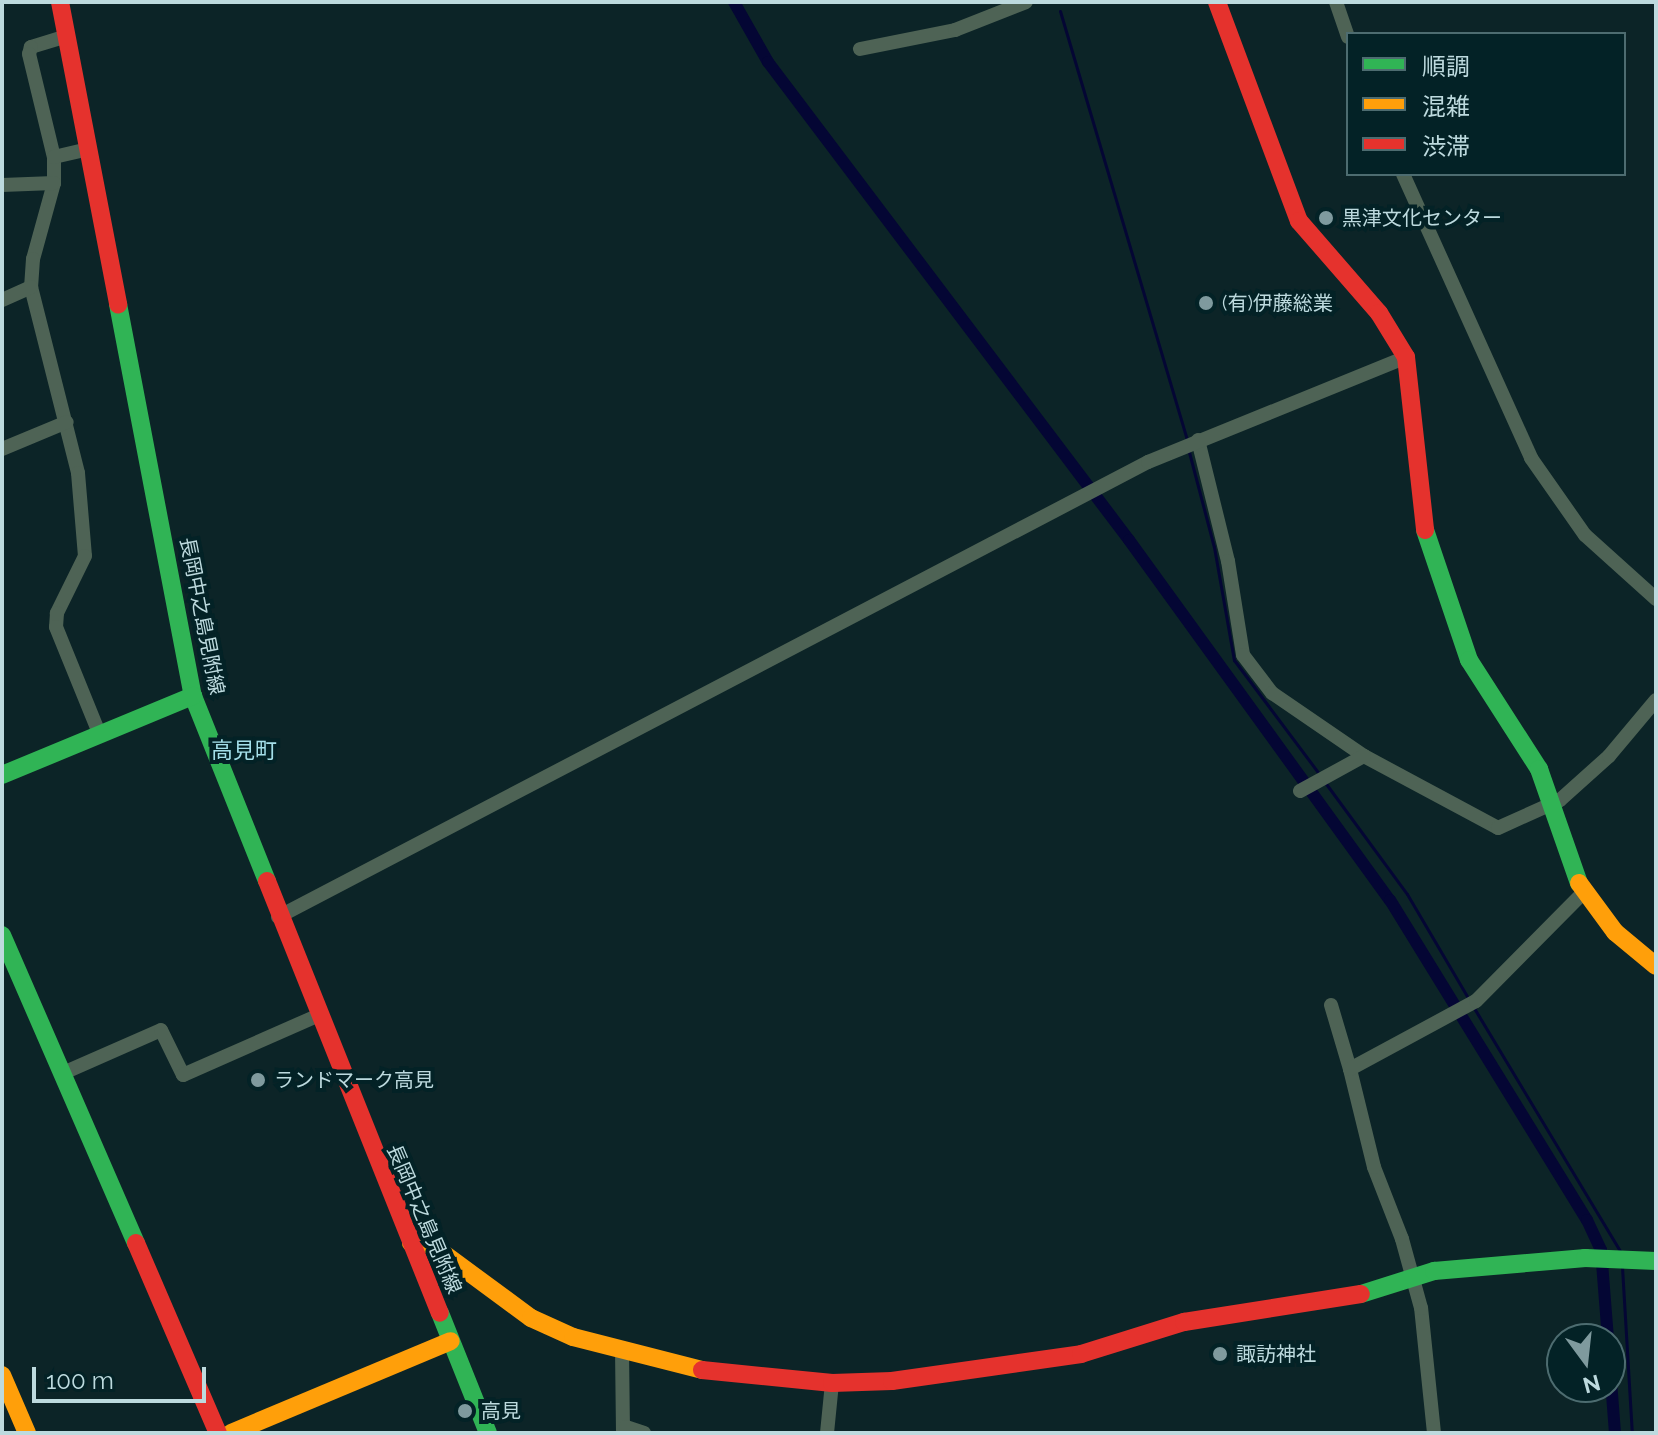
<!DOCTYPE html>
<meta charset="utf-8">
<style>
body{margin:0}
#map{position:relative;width:1658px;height:1435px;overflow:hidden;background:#0c2427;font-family:Raleway,"Noto Sans JP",sans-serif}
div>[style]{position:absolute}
.stream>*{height:3px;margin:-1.5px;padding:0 1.5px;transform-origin:1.5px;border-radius:1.5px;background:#040634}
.canal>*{height:12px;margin:-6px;padding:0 6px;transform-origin:6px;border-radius:6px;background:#040634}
.street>*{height:14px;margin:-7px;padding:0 7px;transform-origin:7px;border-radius:7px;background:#4e6355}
.fast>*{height:18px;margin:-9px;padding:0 9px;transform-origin:9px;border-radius:9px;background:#30b455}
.slow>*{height:18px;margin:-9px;padding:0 9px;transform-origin:9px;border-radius:9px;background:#ff9f0a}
.jam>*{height:18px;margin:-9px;padding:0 9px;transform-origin:9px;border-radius:9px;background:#e5322d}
.dots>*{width:22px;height:22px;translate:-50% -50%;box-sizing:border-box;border:4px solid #032226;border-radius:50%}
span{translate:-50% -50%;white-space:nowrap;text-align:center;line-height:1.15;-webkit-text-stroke:8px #032226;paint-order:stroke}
.poi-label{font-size:20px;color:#bddade}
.left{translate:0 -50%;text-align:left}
.street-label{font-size:20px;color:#bddade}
.neighbourhood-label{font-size:22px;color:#a4dfe9}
.frame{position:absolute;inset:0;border:4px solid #bddade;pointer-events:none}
.legend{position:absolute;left:1346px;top:32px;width:280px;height:144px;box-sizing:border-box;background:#032226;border:2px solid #4d6c70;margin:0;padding:10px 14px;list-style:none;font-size:24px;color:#bddade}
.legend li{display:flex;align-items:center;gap:16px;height:40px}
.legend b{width:40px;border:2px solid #4d6c70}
.north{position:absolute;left:1546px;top:1323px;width:80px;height:80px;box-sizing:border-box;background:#032226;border:2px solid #4d6c70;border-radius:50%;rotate:165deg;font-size:22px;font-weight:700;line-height:32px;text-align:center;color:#bddade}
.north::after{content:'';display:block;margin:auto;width:28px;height:36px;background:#7f9a9e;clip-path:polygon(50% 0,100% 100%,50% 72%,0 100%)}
.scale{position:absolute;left:32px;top:1367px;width:174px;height:36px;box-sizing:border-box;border:4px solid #bddade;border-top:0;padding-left:10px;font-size:24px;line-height:28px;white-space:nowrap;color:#bddade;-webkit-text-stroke:6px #032226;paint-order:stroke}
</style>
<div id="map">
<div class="stream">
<div style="left:1060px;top:11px;width:448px;rotate:73.5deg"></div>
<div style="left:1189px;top:452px;width:98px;rotate:75.3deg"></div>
<div style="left:1214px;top:547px;width:115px;rotate:80deg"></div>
<div style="left:1234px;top:660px;width:144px;rotate:53.2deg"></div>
<div style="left:1324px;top:781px;width:140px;rotate:53.7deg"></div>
<div style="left:1407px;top:894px;width:121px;rotate:59.6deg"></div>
<div style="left:1474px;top:1008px;width:283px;rotate:59deg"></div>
<div style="left:1622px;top:1267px;width:166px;rotate:86.6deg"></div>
</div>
<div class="canal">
<div style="left:734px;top:2px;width:69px;rotate:60.5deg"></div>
<div style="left:768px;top:62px;width:599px;rotate:52.94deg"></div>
<div style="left:1129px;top:540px;width:445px;rotate:54.1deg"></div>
<div style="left:1390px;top:900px;width:376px;rotate:58.4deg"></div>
<div style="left:1587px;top:1220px;width:33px;rotate:65deg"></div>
<div style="left:1601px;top:1250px;width:89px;rotate:85.5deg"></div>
<div style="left:1610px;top:1368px;width:65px;rotate:85.6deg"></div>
</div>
<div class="street">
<div style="left:1336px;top:2px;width:37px;rotate:71deg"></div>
<div style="left:67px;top:36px;width:38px;rotate:163deg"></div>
<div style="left:31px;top:47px;width:7px;rotate:106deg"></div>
<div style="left:29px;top:54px;width:106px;rotate:76.4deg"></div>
<div style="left:54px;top:157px;width:26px;rotate:90deg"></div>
<div style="left:54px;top:183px;width:79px;rotate:105.4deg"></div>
<div style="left:33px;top:259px;width:28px;rotate:94deg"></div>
<div style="left:31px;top:287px;width:192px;rotate:75.8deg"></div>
<div style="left:78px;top:473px;width:83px;rotate:85.2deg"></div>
<div style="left:85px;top:556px;width:64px;rotate:116.2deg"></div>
<div style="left:57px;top:613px;width:14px;rotate:94deg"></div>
<div style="left:56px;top:627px;width:114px;rotate:67.9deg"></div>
<div style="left:860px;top:49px;width:97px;rotate:-11.3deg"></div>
<div style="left:955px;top:30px;width:76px;rotate:-21.5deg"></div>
<div style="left:54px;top:157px;width:36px;rotate:-13deg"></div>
<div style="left:1403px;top:174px;width:312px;rotate:65.7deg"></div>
<div style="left:1531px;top:458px;width:94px;rotate:55deg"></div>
<div style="left:1585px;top:535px;width:96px;rotate:42deg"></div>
<div style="left:2px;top:185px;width:52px;rotate:-2.2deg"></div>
<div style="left:2px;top:300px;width:32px;rotate:-24deg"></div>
<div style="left:1198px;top:440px;width:125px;rotate:76.1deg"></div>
<div style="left:1228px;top:561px;width:95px;rotate:80.9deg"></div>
<div style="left:1243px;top:655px;width:48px;rotate:52.7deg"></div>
<div style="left:1272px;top:693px;width:112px;rotate:34.4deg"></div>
<div style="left:1364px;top:756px;width:152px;rotate:28.2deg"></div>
<div style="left:1498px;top:828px;width:68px;rotate:-24.3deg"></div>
<div style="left:1560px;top:800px;width:66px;rotate:-41.9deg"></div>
<div style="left:1609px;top:756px;width:73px;rotate:-50deg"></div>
<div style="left:2px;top:449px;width:70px;rotate:-22.6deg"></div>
<div style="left:1300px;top:791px;width:73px;rotate:-28.7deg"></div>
<div style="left:278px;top:917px;width:982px;rotate:-27.61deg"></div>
<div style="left:1148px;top:462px;width:279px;rotate:-22.1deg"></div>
<div style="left:1331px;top:1005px;width:67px;rotate:73.5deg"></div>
<div style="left:61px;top:1074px;width:109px;rotate:-23.7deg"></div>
<div style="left:161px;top:1030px;width:50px;rotate:63.9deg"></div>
<div style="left:183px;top:1075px;width:146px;rotate:-23.8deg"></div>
<div style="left:622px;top:1350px;width:83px;rotate:89.3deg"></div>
<div style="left:626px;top:1427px;width:19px;rotate:18deg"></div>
<div style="left:827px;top:1433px;width:50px;rotate:-84.3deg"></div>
<div style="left:1434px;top:1433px;width:126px;rotate:-95.9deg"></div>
<div style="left:1421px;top:1308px;width:72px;rotate:-105.4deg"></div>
<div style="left:1402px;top:1239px;width:77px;rotate:-111.3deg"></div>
<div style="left:1374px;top:1167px;width:101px;rotate:-103.8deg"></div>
<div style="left:1350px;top:1069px;width:143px;rotate:-28.4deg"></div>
<div style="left:1476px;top:1001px;width:152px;rotate:-45.3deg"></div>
</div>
<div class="fast">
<div style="left:118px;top:304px;width:399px;rotate:79.2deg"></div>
<div style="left:193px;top:696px;width:199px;rotate:68.2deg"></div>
<div style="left:1425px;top:530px;width:137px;rotate:71.3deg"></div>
<div style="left:1469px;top:660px;width:130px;rotate:57.3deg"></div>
<div style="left:1539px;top:769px;width:121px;rotate:70.7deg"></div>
<div style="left:2px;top:775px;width:207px;rotate:-22.5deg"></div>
<div style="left:2px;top:935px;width:336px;rotate:66.5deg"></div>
<div style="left:1361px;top:1294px;width:77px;rotate:-17.5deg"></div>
<div style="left:1434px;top:1271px;width:152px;rotate:-4.9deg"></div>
<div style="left:1585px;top:1258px;width:71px;rotate:2.4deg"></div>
<div style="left:440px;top:1313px;width:129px;rotate:68.2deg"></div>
</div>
<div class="slow">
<div style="left:1579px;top:883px;width:61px;rotate:53.7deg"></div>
<div style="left:1615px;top:932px;width:53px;rotate:39.7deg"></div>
<div style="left:411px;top:1243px;width:21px;rotate:5deg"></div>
<div style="left:432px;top:1245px;width:123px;rotate:36.4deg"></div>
<div style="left:531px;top:1318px;width:46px;rotate:24.3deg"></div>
<div style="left:573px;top:1337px;width:133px;rotate:14.3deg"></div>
<div style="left:2px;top:1375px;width:63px;rotate:66.7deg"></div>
<div style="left:231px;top:1433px;width:238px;rotate:-22.7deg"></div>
</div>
<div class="jam">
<div style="left:60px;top:2px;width:308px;rotate:79.1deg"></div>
<div style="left:1217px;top:2px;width:234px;rotate:69.5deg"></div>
<div style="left:1299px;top:221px;width:122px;rotate:49deg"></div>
<div style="left:1379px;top:313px;width:52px;rotate:58.5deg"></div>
<div style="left:1406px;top:357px;width:174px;rotate:83.7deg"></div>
<div style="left:267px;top:881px;width:465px;rotate:68.2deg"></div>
<div style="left:136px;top:1243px;width:207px;rotate:66.7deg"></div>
<div style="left:702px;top:1370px;width:131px;rotate:5.7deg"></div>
<div style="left:832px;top:1383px;width:60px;rotate:-1.9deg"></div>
<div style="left:892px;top:1381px;width:191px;rotate:-8.1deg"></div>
<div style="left:1081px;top:1354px;width:108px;rotate:-17.3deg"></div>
<div style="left:1184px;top:1322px;width:179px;rotate:-9deg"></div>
</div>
<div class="dots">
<div style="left:1326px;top:218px;background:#7f9a9e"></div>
<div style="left:1206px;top:303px;background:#7f9a9e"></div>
<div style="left:258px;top:1080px;background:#7f9a9e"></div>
<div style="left:1220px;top:1354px;background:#7f9a9e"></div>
<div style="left:465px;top:1411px;background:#7f9a9e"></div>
</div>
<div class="poi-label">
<span class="left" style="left:1342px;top:218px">黒津文化センター</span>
<span class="left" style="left:1222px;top:303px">(有)伊藤総業</span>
<span class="left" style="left:274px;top:1080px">ランドマーク高見</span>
<span class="left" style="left:1236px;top:1354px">諏訪神社</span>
<span class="left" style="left:481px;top:1411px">高見</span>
</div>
<div class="street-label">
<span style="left:202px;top:616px;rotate:79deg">長岡中之島見附線</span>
<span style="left:424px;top:1219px;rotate:67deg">長岡中之島見附線</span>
</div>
<div class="neighbourhood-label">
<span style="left:244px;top:751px">高見町</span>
</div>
<div class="frame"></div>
<ul class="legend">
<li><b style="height:10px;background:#30b455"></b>順調</li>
<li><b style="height:10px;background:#ff9f0a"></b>混雑</li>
<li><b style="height:10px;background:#e5322d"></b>渋滞</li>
</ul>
<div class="north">N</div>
<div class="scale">100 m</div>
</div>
